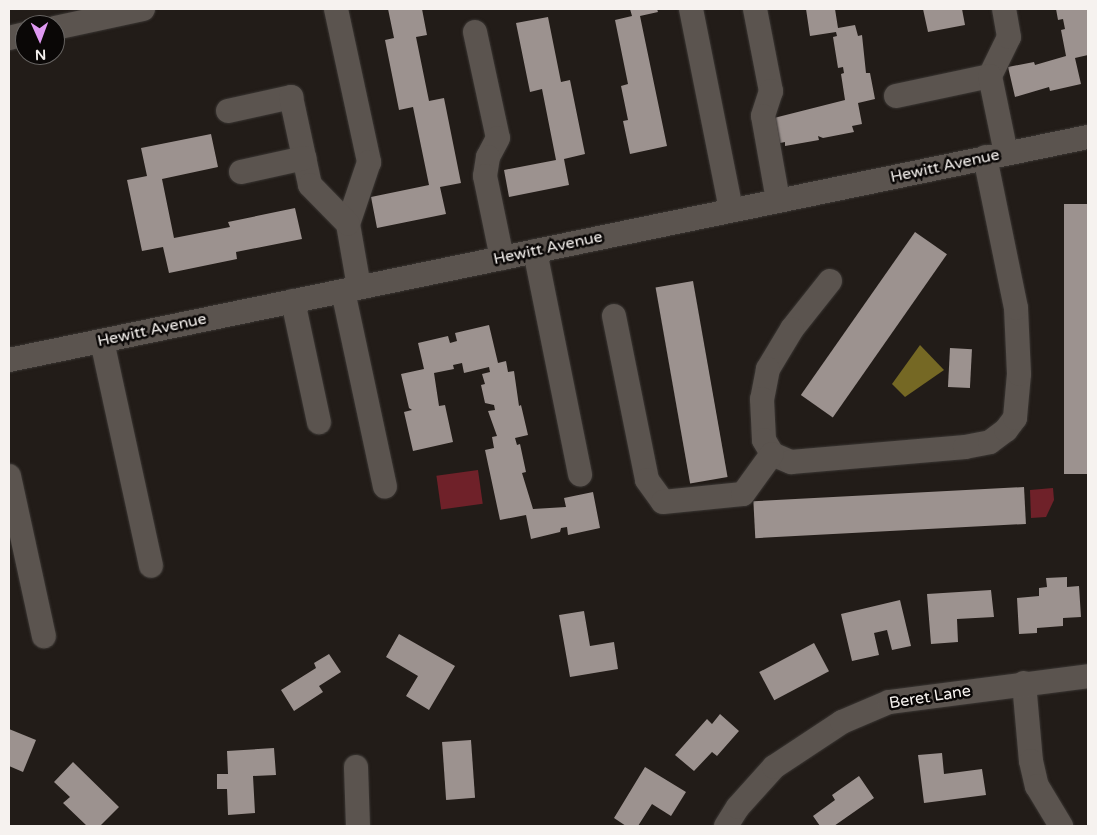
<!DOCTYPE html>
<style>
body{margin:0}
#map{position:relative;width:1097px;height:835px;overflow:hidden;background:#221c18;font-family:"Varela Round",sans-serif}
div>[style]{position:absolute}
.green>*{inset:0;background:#6f2129;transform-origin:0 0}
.water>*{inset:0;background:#756824}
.building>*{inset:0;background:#9c928f;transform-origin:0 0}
.roads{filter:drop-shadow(0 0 1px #3a3633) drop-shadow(0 0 1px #3a3633)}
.minor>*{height:24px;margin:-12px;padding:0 12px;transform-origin:12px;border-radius:12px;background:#5b544f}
span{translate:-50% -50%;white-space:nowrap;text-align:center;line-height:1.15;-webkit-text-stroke:5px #0a0706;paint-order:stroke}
.street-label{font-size:16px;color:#f6f2ef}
.frame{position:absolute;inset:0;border:10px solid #f6f2ef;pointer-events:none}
.north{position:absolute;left:15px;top:15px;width:50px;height:50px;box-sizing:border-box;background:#0a0706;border:1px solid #686563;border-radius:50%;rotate:178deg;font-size:14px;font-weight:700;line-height:20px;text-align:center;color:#f6f2ef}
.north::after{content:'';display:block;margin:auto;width:18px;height:22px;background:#df98f1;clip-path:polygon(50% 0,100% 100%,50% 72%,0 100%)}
</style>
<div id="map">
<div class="green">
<div style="left:478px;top:470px;width:34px;height:42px;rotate:82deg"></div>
<div style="clip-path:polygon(1053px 488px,1054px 500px,1046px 517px,1031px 518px,1030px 490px)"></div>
</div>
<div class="water">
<div style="clip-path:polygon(920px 345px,944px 370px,905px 397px,892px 384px)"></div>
</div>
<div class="building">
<div style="clip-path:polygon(388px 9px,422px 9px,427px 35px,416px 37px,429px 101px,444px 98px,461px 183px,440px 187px,446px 214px,377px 228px,371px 197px,429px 185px,413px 107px,399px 110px,385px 40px,394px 38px)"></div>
<div style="clip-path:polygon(630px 9px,657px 9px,658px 12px,640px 16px,667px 146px,630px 154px,623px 121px,628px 120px,621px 86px,628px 84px,615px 20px,632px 16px)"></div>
<div style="clip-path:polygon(806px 9px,835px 9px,838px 28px,855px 25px,858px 36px,862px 35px,866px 73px,870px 73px,875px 99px,858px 103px,862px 124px,852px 126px,854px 132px,823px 138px,818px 136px,819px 140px,785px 146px,785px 142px,775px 144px,770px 119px,845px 100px,841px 74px,844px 73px,843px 67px,838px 68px,833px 37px,837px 36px,836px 32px,810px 36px)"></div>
<div style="clip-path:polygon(923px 9px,962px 9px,965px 25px,928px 32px)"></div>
<div style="clip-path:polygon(1056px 9px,1087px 9px,1088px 55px,1075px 58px,1081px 84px,1050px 91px,1049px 87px,1015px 97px,1008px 67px,1034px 62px,1035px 65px,1066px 56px,1061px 30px,1065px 29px,1063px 19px,1058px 20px)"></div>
<div style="clip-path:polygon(548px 17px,561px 82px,570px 80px,585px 154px,564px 159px,569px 185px,509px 197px,504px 170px,556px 160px,542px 89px,530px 92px,516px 23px)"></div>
<div style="clip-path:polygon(211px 134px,218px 167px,162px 179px,174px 238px,230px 227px,228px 222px,295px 208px,302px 239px,236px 252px,237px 259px,169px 273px,163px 247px,142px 251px,127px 180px,147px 176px,141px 148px)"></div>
<div style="left:1064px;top:204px;width:24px;height:270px"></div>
<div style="left:915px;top:232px;width:39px;height:199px;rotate:35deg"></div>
<div style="left:693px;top:281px;width:199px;height:38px;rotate:80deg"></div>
<div style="clip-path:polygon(489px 325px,498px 363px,506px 361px,508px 372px,514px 371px,519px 406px,521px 405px,528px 435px,515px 438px,517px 445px,520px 444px,526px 472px,522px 473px,533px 509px,566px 507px,564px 498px,593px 492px,600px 528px,568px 535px,567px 527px,561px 528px,560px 532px,531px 539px,526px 515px,500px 520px,485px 450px,494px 448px,492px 437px,497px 436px,488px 411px,495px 410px,494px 405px,485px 403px,481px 385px,485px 384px,482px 374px,490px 372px,489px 367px,464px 373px,462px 363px,453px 365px,454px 369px,434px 373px,439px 406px,445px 405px,453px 442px,413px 451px,404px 412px,412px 410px,409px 408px,401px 374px,424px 369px,418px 343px,448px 336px,450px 343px,457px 341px,455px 333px)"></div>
<div style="left:950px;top:348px;width:22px;height:39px;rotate:3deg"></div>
<div style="left:1024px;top:487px;width:37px;height:271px;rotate:87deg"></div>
<div style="clip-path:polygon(1067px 577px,1067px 587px,1079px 586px,1081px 617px,1063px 618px,1063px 626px,1037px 628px,1037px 633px,1019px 634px,1017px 598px,1039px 596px,1039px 588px,1047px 587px,1046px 578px)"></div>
<div style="clip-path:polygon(991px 590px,994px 617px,957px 619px,958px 642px,931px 644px,927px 594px)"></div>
<div style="clip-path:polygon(900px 600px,911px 646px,892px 650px,887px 630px,874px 633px,879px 655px,852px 661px,841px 614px)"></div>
<div style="clip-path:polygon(584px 611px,590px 646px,614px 642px,618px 669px,570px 677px,559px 615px)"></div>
<div style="clip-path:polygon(399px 634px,455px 666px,429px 710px,406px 696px,418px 676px,386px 657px)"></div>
<div style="left:814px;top:643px;width:32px;height:62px;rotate:62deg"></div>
<div style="clip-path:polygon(329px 654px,341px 672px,319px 686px,323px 692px,294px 711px,281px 690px,316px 668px,314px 663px)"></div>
<div style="clip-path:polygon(720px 714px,739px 731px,717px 756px,712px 752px,694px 771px,675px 755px,707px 719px,712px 724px)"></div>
<div style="clip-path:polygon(9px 729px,36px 740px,23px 772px,9px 766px)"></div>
<div style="left:471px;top:740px;width:58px;height:29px;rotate:86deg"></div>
<div style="clip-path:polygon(274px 748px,276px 775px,253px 776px,255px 813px,228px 815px,227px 789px,217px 789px,217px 774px,228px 774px,227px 751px)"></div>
<div style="clip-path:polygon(942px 753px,944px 774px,982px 769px,986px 795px,924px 803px,918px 755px)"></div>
<div style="clip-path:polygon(73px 762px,119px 807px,100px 826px,87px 826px,63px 803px,70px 797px,54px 782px)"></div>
<div style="clip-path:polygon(645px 767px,686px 792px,671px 816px,652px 804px,638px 826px,626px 826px,614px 818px)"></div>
<div style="clip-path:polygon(859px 776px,874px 798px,834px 826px,820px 826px,813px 816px,835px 800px,832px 795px)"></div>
</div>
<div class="roads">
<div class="minor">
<div style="left:336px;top:9px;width:157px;rotate:77.8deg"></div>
<div style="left:369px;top:162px;width:65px;rotate:108.7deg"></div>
<div style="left:348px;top:224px;width:64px;rotate:80.1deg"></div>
<div style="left:691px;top:9px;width:205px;rotate:78.7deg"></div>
<div style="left:755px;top:9px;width:84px;rotate:79deg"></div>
<div style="left:771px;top:91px;width:26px;rotate:108deg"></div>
<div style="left:763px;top:116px;width:85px;rotate:79.9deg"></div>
<div style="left:55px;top:28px;width:90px;rotate:-12.2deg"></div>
<div style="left:475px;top:32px;width:108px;rotate:77.8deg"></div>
<div style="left:498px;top:138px;width:21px;rotate:118deg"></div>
<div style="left:488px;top:157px;width:19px;rotate:99deg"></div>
<div style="left:485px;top:176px;width:84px;rotate:78.3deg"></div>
<div style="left:9px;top:38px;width:16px;rotate:-14deg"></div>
<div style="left:990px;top:76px;width:43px;rotate:-64deg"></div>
<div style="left:1009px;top:37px;width:28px;rotate:-100deg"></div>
<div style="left:896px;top:96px;width:96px;rotate:-12deg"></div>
<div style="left:990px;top:76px;width:79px;rotate:78.3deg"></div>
<div style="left:228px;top:111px;width:65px;rotate:-12.5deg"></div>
<div style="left:291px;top:97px;width:90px;rotate:77.8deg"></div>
<div style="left:310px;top:185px;width:54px;rotate:45.7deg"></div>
<div style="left:241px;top:172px;width:65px;rotate:-12.5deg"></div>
<div style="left:535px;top:251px;width:228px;rotate:78.6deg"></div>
<div style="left:830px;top:281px;width:61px;rotate:128.4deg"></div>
<div style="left:792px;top:329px;width:47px;rotate:121deg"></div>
<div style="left:768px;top:369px;width:31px;rotate:101deg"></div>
<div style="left:762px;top:399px;width:41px;rotate:87.2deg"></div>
<div style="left:764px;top:440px;width:16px;rotate:60deg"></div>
<div style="left:772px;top:454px;width:21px;rotate:23deg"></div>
<div style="left:791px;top:462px;width:175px;rotate:-4.9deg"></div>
<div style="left:965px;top:447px;width:25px;rotate:-11deg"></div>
<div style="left:990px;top:442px;width:20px;rotate:-37deg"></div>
<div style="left:1006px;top:430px;width:15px;rotate:-53deg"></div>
<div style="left:1015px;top:418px;width:44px;rotate:-84.8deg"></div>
<div style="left:1019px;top:374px;width:66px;rotate:-92.6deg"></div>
<div style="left:1016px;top:308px;width:154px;rotate:-101.6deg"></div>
<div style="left:343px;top:291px;width:200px;rotate:77.9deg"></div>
<div style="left:293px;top:301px;width:124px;rotate:77.9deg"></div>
<div style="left:614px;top:316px;width:167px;rotate:78.6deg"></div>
<div style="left:647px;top:480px;width:27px;rotate:54deg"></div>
<div style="left:663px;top:502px;width:80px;rotate:-5.7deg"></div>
<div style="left:743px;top:494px;width:49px;rotate:-54.1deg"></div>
<div style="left:102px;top:341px;width:230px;rotate:77.7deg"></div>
<div style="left:9px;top:360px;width:1102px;rotate:-11.68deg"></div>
<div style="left:9px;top:476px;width:164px;rotate:77.7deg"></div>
<div style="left:1024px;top:683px;width:78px;rotate:84.9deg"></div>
<div style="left:1031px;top:761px;width:26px;rotate:77deg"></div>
<div style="left:1037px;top:786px;width:47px;rotate:59deg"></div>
<div style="left:356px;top:767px;width:59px;rotate:88.1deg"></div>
<div style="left:726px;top:826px;width:22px;rotate:-58deg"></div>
<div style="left:738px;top:807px;width:54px;rotate:-48deg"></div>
<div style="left:774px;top:767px;width:82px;rotate:-33.5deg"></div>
<div style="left:842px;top:722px;width:51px;rotate:-23.1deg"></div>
<div style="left:889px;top:702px;width:201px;rotate:-7.4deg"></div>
</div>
</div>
<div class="street-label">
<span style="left:945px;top:166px;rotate:-12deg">Hewitt Avenue</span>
<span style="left:548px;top:248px;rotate:-12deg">Hewitt Avenue</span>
<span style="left:152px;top:330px;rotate:-12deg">Hewitt Avenue</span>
<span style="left:930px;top:697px;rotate:-9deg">Beret Lane</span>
</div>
<div class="frame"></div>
<div class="north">N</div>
</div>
